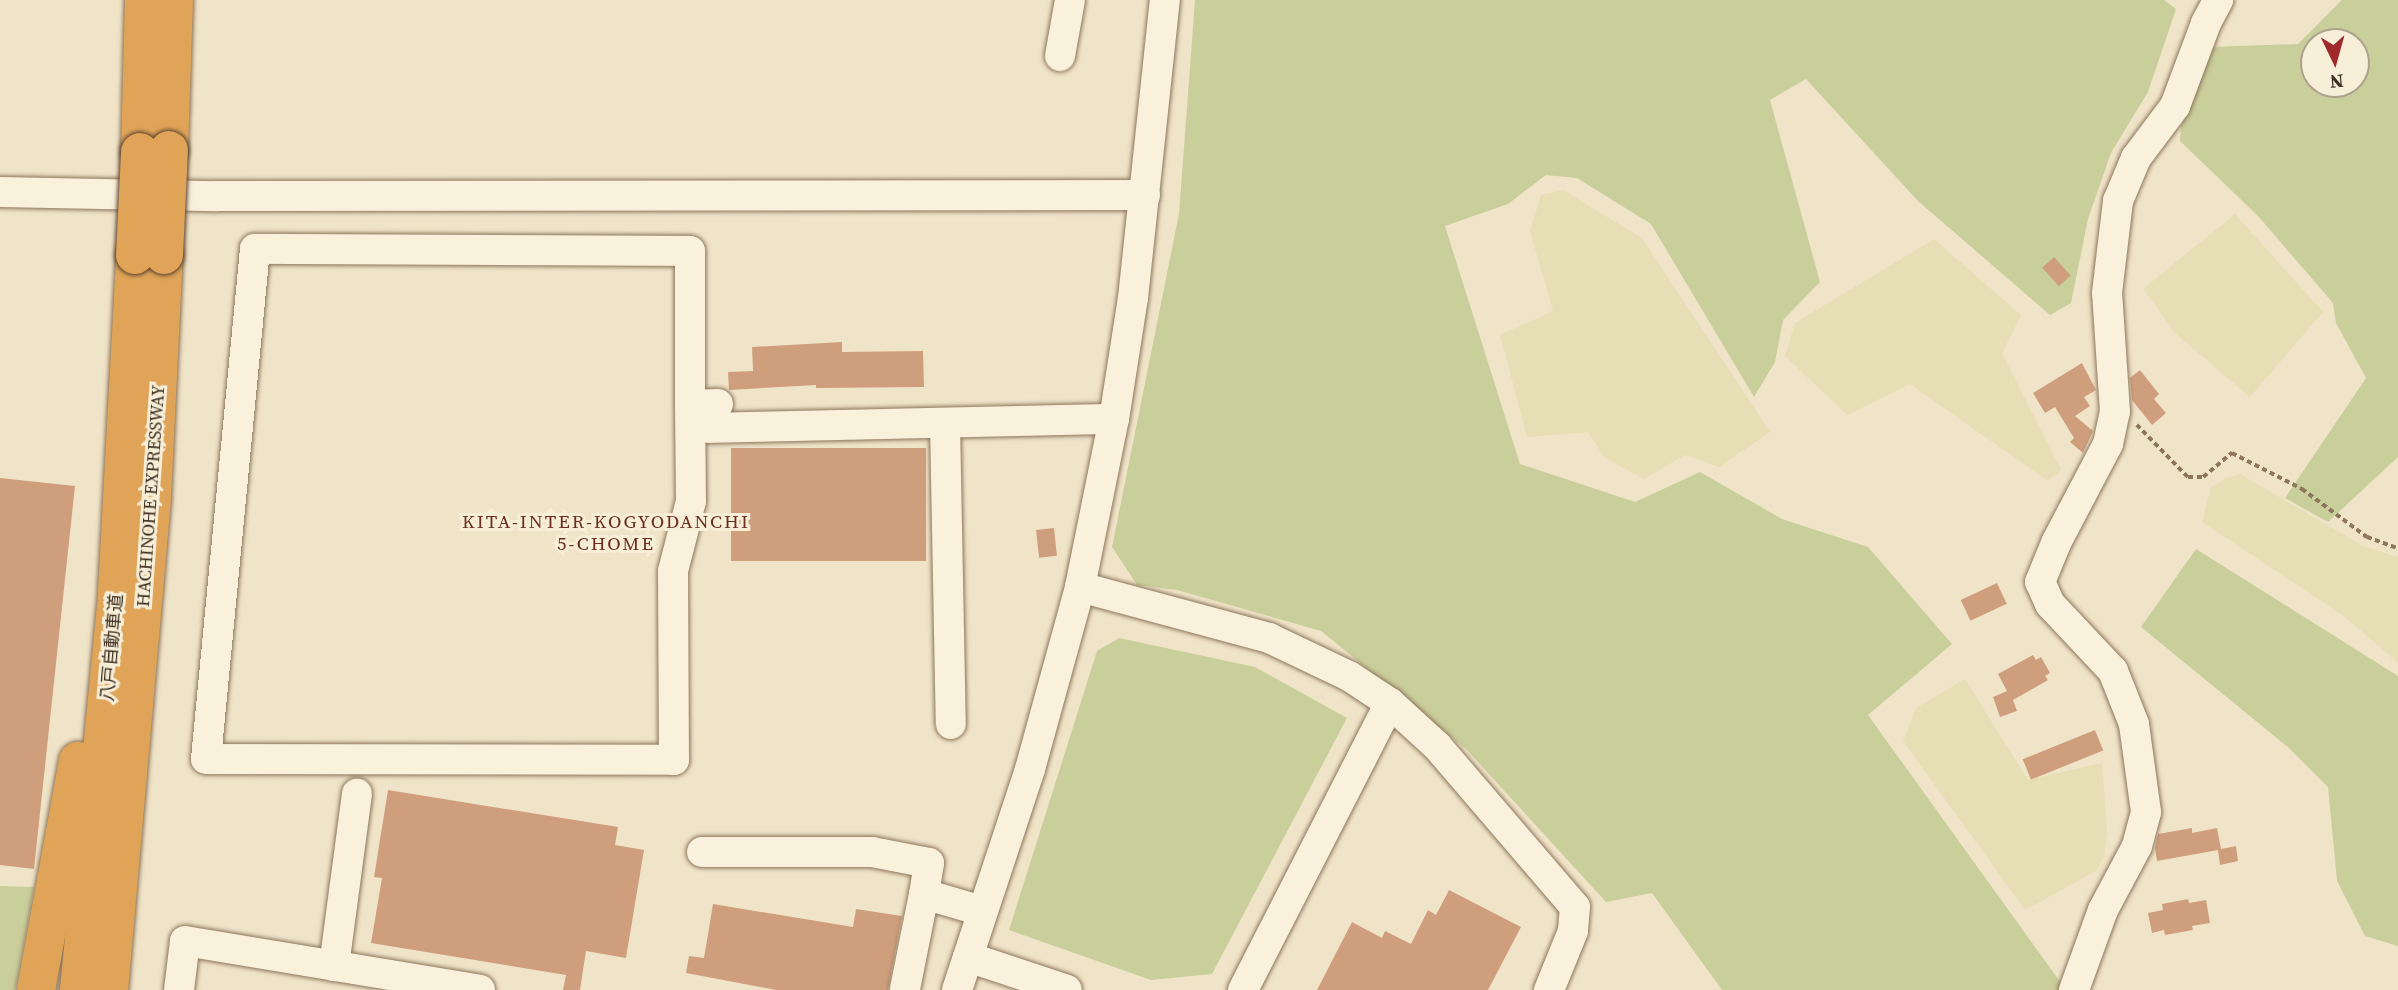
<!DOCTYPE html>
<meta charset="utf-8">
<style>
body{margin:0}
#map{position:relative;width:2398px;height:990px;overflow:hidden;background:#f0e4c8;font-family:"Source Serif 4","Noto Sans JP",serif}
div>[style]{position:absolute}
.farmland>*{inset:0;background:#e6deb5}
.green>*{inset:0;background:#c9cf9b}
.building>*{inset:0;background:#cf9f7d;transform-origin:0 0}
.path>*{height:3.5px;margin-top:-1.75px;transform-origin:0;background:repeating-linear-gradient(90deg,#8d765c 0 5px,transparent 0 8.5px)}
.roads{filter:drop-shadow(0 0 2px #8d765c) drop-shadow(0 0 2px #8d765c)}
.minor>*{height:30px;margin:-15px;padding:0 15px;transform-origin:15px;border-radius:15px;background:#faf1dc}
.highway>*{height:38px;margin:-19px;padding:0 19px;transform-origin:19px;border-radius:19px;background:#e0a458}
.bridges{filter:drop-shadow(0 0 2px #5b4430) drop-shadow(0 0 2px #5b4430)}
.highway-bridge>*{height:38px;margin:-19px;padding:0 19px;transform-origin:19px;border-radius:19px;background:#e0a458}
span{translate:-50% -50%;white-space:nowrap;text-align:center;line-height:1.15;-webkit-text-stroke:6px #f7eed8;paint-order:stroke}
.street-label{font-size:18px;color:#3d2e20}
.neighbourhood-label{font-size:19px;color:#6b2e1e;letter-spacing:2px}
.north{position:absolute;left:2300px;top:28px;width:70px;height:70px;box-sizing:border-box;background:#f7eed8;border:2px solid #ada18e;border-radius:50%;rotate:175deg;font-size:19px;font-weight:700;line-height:28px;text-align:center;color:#3d2e20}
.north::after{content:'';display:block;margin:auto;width:24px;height:32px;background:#9e2a2b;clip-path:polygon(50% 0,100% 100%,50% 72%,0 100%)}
</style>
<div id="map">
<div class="farmland">
<div style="clip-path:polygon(1563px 190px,1642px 238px,1770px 432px,1719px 467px,1685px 455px,1644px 479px,1604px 457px,1588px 432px,1527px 437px,1500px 335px,1553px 311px,1530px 231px,1541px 195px)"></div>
<div style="clip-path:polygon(2235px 214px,2323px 312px,2250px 397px,2176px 334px,2143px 289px)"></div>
<div style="clip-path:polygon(1934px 239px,2021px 315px,2002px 353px,2061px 470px,2048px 481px,1910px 384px,1847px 415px,1785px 356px,1795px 323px)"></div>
<div style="clip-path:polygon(2240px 474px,2363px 546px,2398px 557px,2398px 663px,2345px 617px,2202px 522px,2211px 487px,2226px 478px)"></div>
<div style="clip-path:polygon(1965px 679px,2028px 780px,2102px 763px,2107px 832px,2104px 857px,2096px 871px,2025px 910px,1903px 741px,1916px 708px)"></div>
</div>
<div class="green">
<div style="clip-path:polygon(1195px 0,2164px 0,2176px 9px,2148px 92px,2111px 153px,2088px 219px,2071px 303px,2050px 315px,1918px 201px,1806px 79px,1770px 100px,1820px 282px,1783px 320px,1775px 362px,1754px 397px,1651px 224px,1577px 178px,1546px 175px,1508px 204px,1445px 226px,1520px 464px,1635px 502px,1700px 472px,1782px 519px,1868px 547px,1952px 644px,1868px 715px,2066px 990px,1722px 990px,1652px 893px,1606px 902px,1466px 749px,1321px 631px,1177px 590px,1137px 585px,1112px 547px,1179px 214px)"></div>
<div style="clip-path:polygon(evenodd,2342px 0,2398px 0,2398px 457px,2328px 522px,2285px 498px,2366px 378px,2336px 323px,2333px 303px,2258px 216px,2180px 141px,2181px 127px,2209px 47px,2298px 44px,2342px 0,2314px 42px,2356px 42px,2356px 84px,2314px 84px,2314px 42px)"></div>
<div style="clip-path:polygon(2196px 549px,2398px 676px,2398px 946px,2365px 936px,2337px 881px,2328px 787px,2289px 748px,2141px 627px)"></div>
<div style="clip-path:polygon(1119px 638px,1255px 667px,1347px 718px,1212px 974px,1151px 980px,1009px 930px,1097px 651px)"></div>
<div style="clip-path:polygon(0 886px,34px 887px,15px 990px,0 990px)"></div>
</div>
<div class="building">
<div style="left:2054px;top:257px;width:25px;height:16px;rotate:48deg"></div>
<div style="clip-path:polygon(842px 342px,842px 352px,923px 351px,924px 387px,816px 388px,816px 385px,729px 390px,728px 372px,753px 371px,752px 347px)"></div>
<div style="clip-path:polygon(2082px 363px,2096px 390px,2084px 397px,2090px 406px,2075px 416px,2093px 431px,2083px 453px,2070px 442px,2074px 438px,2055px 407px,2045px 413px,2033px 393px)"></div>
<div style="clip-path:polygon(2140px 370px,2159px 394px,2154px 399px,2166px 413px,2152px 425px,2132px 400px,2130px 378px)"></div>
<div style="left:926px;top:448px;width:113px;height:195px;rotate:90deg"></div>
<div style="clip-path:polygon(0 478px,75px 486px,34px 869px,0 865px)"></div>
<div style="left:1054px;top:528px;width:28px;height:18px;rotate:84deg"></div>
<div style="left:1997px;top:583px;width:23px;height:40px;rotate:65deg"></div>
<div style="clip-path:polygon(2033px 655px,2036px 660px,2041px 657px,2050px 673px,2045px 676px,2048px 680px,2013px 700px,2017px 711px,2000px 717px,1993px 697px,2007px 691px,1998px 674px)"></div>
<div style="left:2095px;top:730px;width:22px;height:78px;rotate:68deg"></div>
<div style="clip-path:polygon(388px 790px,618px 827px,615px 845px,644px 850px,626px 958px,586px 951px,580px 990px,563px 990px,566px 975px,371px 943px,382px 878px,374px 877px)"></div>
<div style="clip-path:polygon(2192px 828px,2192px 833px,2217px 828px,2221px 849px,2236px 846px,2238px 861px,2220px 865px,2218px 850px,2157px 861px,2155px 848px,2158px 834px)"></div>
<div style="clip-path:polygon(1449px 890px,1521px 927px,1488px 990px,1317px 990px,1352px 922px,1382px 938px,1385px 931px,1411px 944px,1428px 910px,1436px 915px)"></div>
<div style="clip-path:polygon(2188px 899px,2189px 903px,2206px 900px,2210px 923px,2192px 926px,2193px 930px,2165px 935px,2164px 930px,2152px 933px,2148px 913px,2163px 910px,2162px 904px)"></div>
<div style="clip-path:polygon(713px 904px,853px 927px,856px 909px,902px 916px,888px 990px,776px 990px,686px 973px,689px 956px,704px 958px)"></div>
</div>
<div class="path">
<div style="left:2137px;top:425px;width:73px;rotate:45.6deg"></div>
<div style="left:2188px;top:477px;width:15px"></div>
<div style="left:2203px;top:477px;width:38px;rotate:-40deg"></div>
<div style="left:2232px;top:453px;width:79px;rotate:27.2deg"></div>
<div style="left:2302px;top:489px;width:81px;rotate:36.4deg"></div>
<div style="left:2367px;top:537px;width:33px;rotate:20deg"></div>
</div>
<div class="roads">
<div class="minor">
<div style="left:1060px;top:56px;width:57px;rotate:-79.9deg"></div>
<div style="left:0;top:192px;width:217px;rotate:1.1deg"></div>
<div style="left:217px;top:196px;width:928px;rotate:-0.06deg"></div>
<div style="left:690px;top:405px;width:154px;rotate:-90deg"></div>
<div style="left:690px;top:251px;width:435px;rotate:-179.7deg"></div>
<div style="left:255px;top:249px;width:512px;rotate:95.49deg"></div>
<div style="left:206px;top:759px;width:468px;rotate:0.1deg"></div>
<div style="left:674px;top:760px;width:189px;rotate:-90.3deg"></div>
<div style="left:673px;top:571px;width:72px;rotate:-75.6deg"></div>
<div style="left:691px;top:501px;width:96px;rotate:-90.6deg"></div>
<div style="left:690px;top:405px;width:28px;rotate:-2deg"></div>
<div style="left:945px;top:423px;width:301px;rotate:88.9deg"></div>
<div style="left:708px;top:428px;width:406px;rotate:-1.3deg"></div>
<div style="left:1080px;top:587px;width:196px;rotate:15.1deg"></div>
<div style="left:1269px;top:638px;width:89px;rotate:25.4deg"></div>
<div style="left:1349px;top:676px;width:49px;rotate:33.4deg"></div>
<div style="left:1390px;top:703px;width:64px;rotate:42.5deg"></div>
<div style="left:1437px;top:746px;width:212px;rotate:49.4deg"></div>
<div style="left:1575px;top:907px;width:24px;rotate:95deg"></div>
<div style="left:1573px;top:931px;width:64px;rotate:112.1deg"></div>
<div style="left:702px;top:852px;width:170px"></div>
<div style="left:872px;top:852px;width:58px;rotate:10.9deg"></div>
<div style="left:929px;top:863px;width:31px;rotate:99deg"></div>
<div style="left:924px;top:894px;width:60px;rotate:16.3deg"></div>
<div style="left:968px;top:957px;width:104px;rotate:18.4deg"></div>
<div style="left:334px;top:966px;width:174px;rotate:-82.4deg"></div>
<div style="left:905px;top:989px;width:97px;rotate:-78.7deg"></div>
<div style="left:179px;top:990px;width:49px;rotate:-83deg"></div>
<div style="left:185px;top:941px;width:299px;rotate:9.4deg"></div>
<div style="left:957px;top:990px;width:233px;rotate:-71.7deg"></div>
<div style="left:1030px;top:769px;width:189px;rotate:-74.6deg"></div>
<div style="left:1080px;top:587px;width:171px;rotate:-78.6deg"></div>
<div style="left:1114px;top:419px;width:122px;rotate:-81.1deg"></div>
<div style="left:1133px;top:298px;width:300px;rotate:-83.9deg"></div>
<div style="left:1243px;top:990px;width:322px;rotate:-62.9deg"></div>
<div style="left:2074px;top:990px;width:85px;rotate:-70.1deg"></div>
<div style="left:2103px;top:910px;width:72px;rotate:-62deg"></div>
<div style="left:2137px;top:846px;width:35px;rotate:-75deg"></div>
<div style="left:2146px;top:812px;width:89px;rotate:-97.8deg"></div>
<div style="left:2134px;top:724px;width:57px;rotate:-111.6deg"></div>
<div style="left:2113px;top:671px;width:92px;rotate:-133.2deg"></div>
<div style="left:2050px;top:604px;width:24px;rotate:-114deg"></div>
<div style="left:2040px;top:582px;width:44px;rotate:-67.5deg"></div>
<div style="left:2057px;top:541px;width:110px;rotate:-62.3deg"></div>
<div style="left:2108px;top:444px;width:33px;rotate:-78deg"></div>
<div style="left:2115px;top:412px;width:119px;rotate:-93.8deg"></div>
<div style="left:2107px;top:293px;width:93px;rotate:-83.2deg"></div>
<div style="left:2118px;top:201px;width:47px;rotate:-67.3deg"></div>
<div style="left:2136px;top:158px;width:65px;rotate:-53.1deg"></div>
<div style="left:2175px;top:106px;width:89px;rotate:-69.5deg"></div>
<div style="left:2206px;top:23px;width:26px;rotate:-62deg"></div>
</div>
<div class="highway">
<div style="left:169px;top:150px;width:150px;rotate:-88.1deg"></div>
<div style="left:140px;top:152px;width:152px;rotate:-88.5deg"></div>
<div style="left:36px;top:990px;width:233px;rotate:-79.6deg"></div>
<div style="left:79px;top:990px;width:400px;rotate:-84.5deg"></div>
<div style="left:117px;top:592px;width:337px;rotate:-86.9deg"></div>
<div style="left:109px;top:990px;width:495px;rotate:-85deg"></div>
<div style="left:152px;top:497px;width:242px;rotate:-87.2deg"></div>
</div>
</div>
<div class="bridges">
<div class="highway-bridge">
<div style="left:135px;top:255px;width:103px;rotate:-87.2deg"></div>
<div style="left:164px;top:255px;width:105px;rotate:-87.3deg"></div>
</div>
</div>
<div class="street-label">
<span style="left:151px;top:496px;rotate:-86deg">HACHINOHE EXPRESSWAY</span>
<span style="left:112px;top:648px;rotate:-85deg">八戸自動車道</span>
</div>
<div class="neighbourhood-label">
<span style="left:606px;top:533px">KITA-INTER-KOGYODANCHI<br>5-CHOME</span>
</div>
<div class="north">N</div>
</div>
